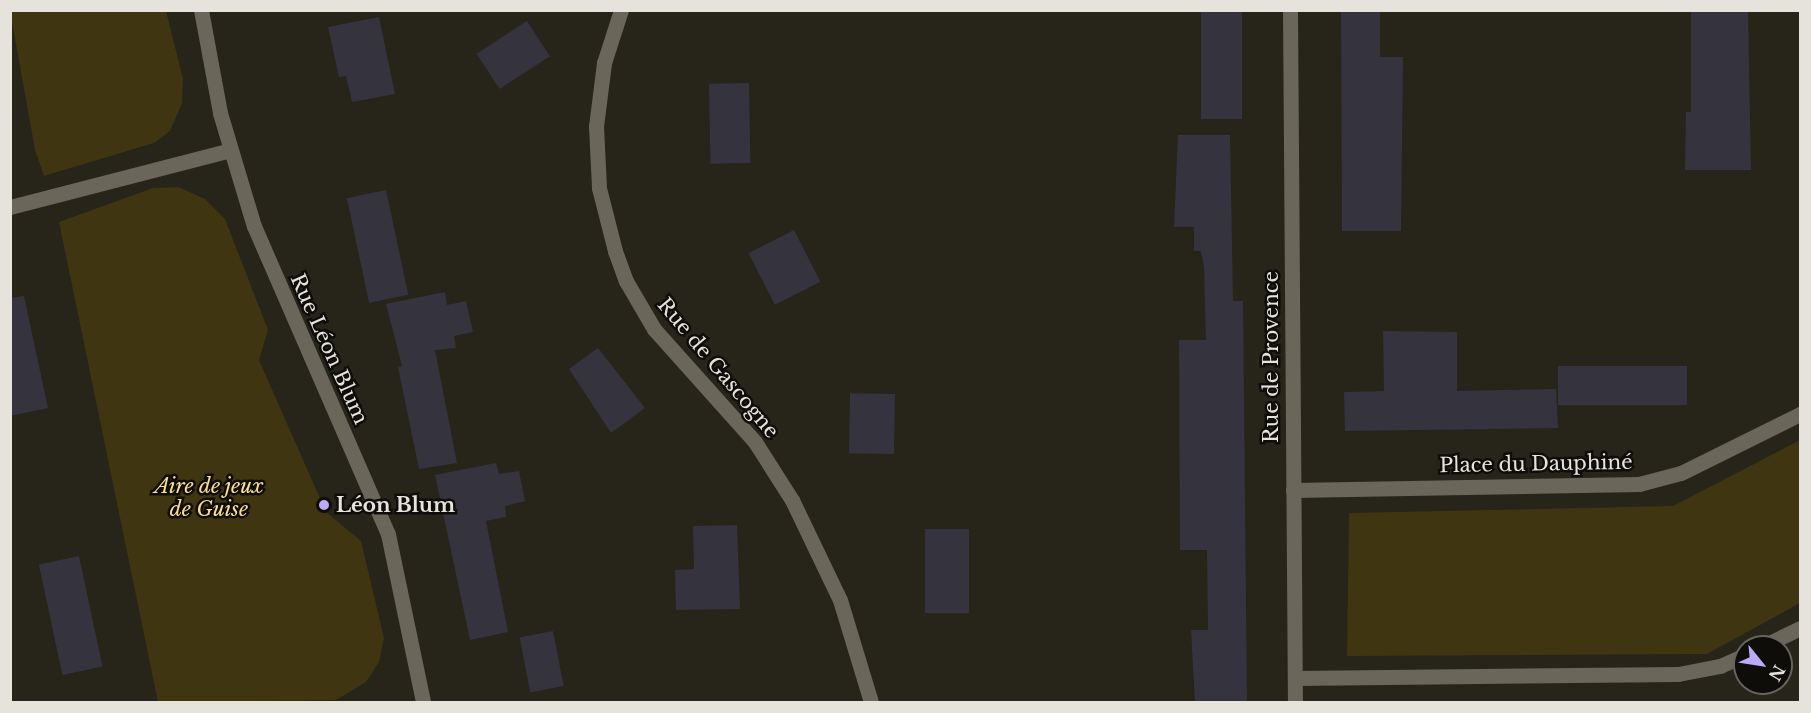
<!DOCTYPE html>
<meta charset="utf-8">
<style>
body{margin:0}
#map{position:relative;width:1811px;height:713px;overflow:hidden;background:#27241a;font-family:"Libre Baskerville",serif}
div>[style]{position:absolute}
.green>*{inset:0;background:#3f3510}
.building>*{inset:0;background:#35333e;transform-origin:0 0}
.minor>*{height:15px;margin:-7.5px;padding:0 7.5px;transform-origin:7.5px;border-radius:7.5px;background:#6a665a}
.dots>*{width:16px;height:16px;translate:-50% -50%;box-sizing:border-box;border:3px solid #0f0d09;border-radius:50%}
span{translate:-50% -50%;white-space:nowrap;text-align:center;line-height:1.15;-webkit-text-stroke:5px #0f0d09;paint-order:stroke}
.street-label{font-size:20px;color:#e5e3dc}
.park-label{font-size:20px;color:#f9df8e;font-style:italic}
.poi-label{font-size:20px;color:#e5e3dc;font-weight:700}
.left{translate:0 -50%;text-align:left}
.frame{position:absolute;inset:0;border:12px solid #e5e3dc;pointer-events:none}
.north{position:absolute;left:1733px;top:635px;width:60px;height:60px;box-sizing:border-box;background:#0f0d09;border:2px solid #65635d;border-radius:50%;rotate:120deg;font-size:16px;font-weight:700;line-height:24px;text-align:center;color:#e5e3dc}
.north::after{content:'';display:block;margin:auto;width:21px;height:27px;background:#bbaaf6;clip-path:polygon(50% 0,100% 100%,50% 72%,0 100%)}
</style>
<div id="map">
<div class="green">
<div style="clip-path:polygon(10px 11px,166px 11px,183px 79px,182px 103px,170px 131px,154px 143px,44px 176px,35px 150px)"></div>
<div style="clip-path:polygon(178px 187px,205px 199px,225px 219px,268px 330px,259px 360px,326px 512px,361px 541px,384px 638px,379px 662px,366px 682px,336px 700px,158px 702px,59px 222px,153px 188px)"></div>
<div style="clip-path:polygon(1800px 440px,1800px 603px,1707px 654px,1347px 656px,1349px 513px,1673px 506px)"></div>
</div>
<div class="building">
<div style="left:1201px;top:10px;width:41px;height:109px"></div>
<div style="clip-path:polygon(1341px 10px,1380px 10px,1380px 57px,1403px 57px,1401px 231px,1342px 231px)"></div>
<div style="clip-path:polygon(1691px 10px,1748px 10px,1751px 170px,1685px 170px,1686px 112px,1691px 112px)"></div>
<div style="clip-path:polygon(379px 17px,395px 94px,352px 102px,346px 76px,339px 77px,328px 27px)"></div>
<div style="left:527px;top:21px;width:42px;height:60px;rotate:57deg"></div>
<div style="left:749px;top:83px;width:80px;height:40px;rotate:89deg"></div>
<div style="clip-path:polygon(1178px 135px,1230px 135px,1233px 301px,1243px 301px,1247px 702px,1195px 702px,1191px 630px,1208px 630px,1207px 550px,1180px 550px,1179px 340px,1206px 340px,1204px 267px,1201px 251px,1194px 251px,1194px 227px,1174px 227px)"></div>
<div style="left:386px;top:190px;width:107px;height:40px;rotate:78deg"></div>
<div style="left:794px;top:230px;width:58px;height:51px;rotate:63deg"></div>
<div style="clip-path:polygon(445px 292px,447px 305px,466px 301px,473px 332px,454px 336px,456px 348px,435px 350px,457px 463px,419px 469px,398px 367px,402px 366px,386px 304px)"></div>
<div style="clip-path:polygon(24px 296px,48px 408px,10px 416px,10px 298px)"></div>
<div style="clip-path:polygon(1383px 331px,1457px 332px,1457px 391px,1556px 389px,1558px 428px,1345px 431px,1344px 392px,1384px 391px)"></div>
<div style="clip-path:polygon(598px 348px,645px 408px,611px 433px,569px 369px)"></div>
<div style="left:1558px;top:366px;width:129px;height:39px"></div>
<div style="left:895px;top:394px;width:60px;height:45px;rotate:91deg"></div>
<div style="clip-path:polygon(496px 463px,499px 474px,519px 471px,525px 501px,505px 506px,506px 517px,486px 521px,508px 632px,470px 640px,435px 475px)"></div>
<div style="clip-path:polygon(737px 525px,740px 609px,676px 610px,675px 570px,694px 569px,693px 526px)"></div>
<div style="left:925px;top:529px;width:44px;height:84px"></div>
<div style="left:79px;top:556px;width:113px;height:41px;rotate:78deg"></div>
<div style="left:553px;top:631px;width:56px;height:34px;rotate:79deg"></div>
</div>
<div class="minor">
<div style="left:201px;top:10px;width:105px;rotate:79.5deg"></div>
<div style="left:220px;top:113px;width:118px;rotate:73.3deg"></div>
<div style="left:254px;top:226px;width:336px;rotate:66.5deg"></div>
<div style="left:388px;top:534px;width:172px;rotate:78.2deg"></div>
<div style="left:621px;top:10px;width:56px;rotate:107.8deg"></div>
<div style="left:604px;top:63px;width:64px;rotate:97.2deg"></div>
<div style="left:596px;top:126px;width:62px;rotate:87.2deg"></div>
<div style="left:599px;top:188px;width:65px;rotate:75.7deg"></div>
<div style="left:615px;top:251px;width:32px;rotate:70deg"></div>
<div style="left:626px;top:281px;width:56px;rotate:59.7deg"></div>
<div style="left:654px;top:329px;width:152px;rotate:48.2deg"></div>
<div style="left:755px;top:442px;width:69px;rotate:57.5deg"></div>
<div style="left:792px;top:500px;width:111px;rotate:64.4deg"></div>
<div style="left:840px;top:600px;width:107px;rotate:73.1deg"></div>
<div style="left:1290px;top:10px;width:692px;rotate:89.59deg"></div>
<div style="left:10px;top:207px;width:227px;rotate:-14.5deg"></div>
<div style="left:1293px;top:490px;width:346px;rotate:-1deg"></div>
<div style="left:1639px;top:484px;width:43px;rotate:-14.7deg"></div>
<div style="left:1681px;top:473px;width:133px;rotate:-26.4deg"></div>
<div style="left:1761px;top:647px;width:43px;rotate:-26deg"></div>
<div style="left:1295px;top:678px;width:383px;rotate:-0.6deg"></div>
<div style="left:1678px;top:674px;width:43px;rotate:-10.8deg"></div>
<div style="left:1720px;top:666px;width:27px;rotate:-24deg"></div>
</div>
<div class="dots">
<div style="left:324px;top:505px;background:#bbaaf6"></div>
</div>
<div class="street-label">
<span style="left:329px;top:349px;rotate:66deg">Rue Léon Blum</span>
<span style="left:1271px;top:357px;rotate:-90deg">Rue de Provence</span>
<span style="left:718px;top:368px;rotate:50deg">Rue de Gascogne</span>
<span style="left:1536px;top:464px;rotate:-1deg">Place du Dauphiné</span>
</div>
<div class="park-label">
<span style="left:209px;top:498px">Aire de jeux<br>de Guise</span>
</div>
<div class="poi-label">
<span class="left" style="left:336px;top:505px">Léon Blum</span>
</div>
<div class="frame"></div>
<div class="north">N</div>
</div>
